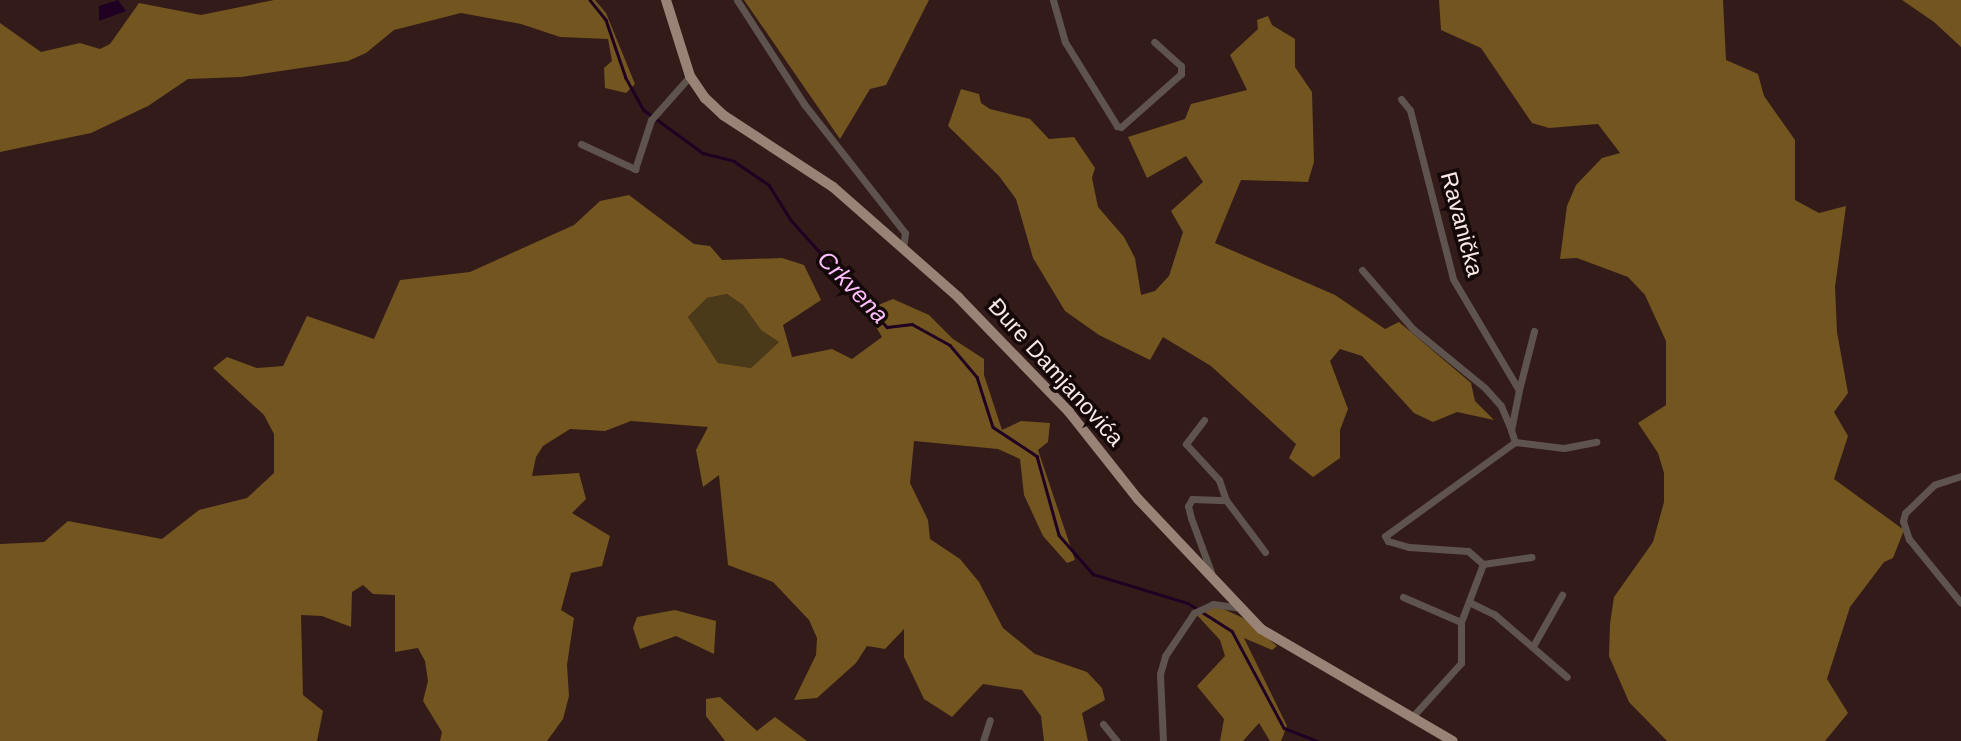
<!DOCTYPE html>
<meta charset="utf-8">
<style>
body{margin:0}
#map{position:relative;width:1961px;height:741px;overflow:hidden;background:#331b1a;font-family:Helvetica,sans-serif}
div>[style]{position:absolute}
.green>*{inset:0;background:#4b3a1a}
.forest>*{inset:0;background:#72551f}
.water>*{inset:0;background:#200022}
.stream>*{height:2.5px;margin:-1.25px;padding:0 1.25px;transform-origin:1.25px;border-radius:1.25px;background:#200022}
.street>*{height:7px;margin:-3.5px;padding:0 3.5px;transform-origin:3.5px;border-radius:3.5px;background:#5e534d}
.primary>*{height:10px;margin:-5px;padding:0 5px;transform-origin:5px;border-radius:5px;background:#998376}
span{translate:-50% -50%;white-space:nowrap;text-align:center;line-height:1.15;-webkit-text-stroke:7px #140908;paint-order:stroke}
.street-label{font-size:23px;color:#fbe9e8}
.water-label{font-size:24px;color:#ffbfff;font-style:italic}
</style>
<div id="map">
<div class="green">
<div style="clip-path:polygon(727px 294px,743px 305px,761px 330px,779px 342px,751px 368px,718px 363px,688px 317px,707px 298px)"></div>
</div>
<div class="forest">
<div style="clip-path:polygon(274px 0,595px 0,606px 13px,635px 84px,626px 93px,605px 88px,604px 68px,612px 61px,608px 39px,560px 37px,521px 24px,461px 13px,394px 30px,366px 53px,348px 61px,241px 77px,188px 79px,148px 106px,91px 133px,0 152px,0 23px,41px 52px,80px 43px,100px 49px,110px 44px,139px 3px,201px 15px)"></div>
<div style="clip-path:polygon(744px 0,929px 0,886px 85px,870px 89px,840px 139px)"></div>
<div style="clip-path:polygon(1439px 0,1723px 0,1726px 60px,1758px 74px,1764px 96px,1795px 140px,1795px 200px,1819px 213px,1846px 206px,1835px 287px,1837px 332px,1848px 393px,1834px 412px,1848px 436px,1834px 479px,1904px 530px,1893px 558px,1884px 562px,1850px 607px,1827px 679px,1848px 713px,1825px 741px,1667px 741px,1629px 702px,1609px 656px,1610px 624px,1614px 597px,1653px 542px,1664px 502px,1664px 473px,1658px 453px,1638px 423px,1666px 405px,1666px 341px,1645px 295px,1628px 277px,1577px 258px,1560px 259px,1567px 206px,1576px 185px,1602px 158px,1620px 153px,1598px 124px,1549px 128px,1532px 123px,1481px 48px,1441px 30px)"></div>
<div style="clip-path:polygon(1902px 0,1961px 0,1961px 47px,1934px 22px)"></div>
<div style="clip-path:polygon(1268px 16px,1272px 25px,1295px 39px,1295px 67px,1312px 92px,1314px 162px,1308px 182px,1241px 180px,1215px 243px,1335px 295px,1385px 329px,1399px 322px,1471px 383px,1475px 401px,1494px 420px,1457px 412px,1433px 422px,1414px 413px,1362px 356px,1340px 349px,1330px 361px,1348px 409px,1340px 430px,1340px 458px,1313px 477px,1289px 458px,1296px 444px,1211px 366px,1163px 337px,1150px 360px,1099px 335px,1065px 311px,1033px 258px,1016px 199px,999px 176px,948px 126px,961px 89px,979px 94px,981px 103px,990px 109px,1030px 119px,1049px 139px,1074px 137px,1095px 168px,1092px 178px,1098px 207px,1124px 237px,1135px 258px,1141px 295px,1155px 291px,1169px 276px,1183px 232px,1171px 211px,1203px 182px,1186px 156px,1147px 178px,1128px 137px,1185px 119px,1191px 104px,1247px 90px,1230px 55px,1258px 29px,1257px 20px)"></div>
<div style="clip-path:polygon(evenodd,629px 195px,694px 244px,710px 246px,722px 260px,782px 258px,804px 265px,821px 300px,783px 325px,792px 357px,832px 349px,852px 359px,882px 337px,866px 310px,893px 299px,929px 315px,953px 339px,984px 359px,984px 375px,1002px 430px,1021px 421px,1050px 423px,1048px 442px,1038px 450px,1075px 560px,1067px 563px,1043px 536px,1024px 495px,1020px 459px,998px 449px,914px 441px,910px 483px,928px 520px,930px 539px,960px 559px,979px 582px,1003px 628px,1035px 654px,1087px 672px,1102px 688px,1105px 700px,1082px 713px,1088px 741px,1044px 741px,1041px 716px,1022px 690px,983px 684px,952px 717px,924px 699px,904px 657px,904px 629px,885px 649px,867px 646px,856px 663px,817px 698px,794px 700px,816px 655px,817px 638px,809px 620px,773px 582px,728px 565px,719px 475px,703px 487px,696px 450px,708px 427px,631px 421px,605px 431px,570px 429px,543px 446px,536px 457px,532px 476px,579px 473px,586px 499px,572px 513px,610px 536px,602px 566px,571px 573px,561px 610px,574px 618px,567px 665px,569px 696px,563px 719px,547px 741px,440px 741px,442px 732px,423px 701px,428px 681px,425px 661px,418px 648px,395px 652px,395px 595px,373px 594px,363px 585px,352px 592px,351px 627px,322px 616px,301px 615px,303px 695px,323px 711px,317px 741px,0 741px,0 544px,44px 542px,68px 521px,162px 539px,199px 510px,247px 498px,274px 473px,274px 434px,264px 415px,213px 368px,227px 357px,257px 368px,283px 366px,307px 316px,374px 339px,400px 280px,470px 272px,574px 225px,600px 201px,629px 195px,727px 294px,743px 305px,761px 330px,779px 342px,751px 368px,718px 363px,688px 317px,707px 298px,727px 294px)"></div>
<div style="clip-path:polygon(1217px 606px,1243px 618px,1277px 646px,1272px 650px,1244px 638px,1287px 726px,1281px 741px,1270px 741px,1259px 723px,1243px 741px,1220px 741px,1224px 719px,1197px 686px,1225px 656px,1220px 640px,1196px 614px)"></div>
<div style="clip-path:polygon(675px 610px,716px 621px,714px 654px,676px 636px,640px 649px,633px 628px,637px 617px)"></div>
<div style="clip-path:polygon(720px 697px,757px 731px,775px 717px,807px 741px,725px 741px,706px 716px,706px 699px)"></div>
</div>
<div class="water">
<div style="clip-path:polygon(118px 0,126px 11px,99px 21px,99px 6px)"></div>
</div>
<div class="stream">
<div style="left:590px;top:0;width:26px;rotate:51deg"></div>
<div style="left:606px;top:20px;width:61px;rotate:71deg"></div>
<div style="left:626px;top:78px;width:37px;rotate:61deg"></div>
<div style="left:644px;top:110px;width:73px;rotate:36.1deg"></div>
<div style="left:703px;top:153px;width:32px;rotate:14deg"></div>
<div style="left:734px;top:161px;width:42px;rotate:34.4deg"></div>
<div style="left:769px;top:185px;width:41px;rotate:57.8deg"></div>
<div style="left:791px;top:220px;width:144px;rotate:48.1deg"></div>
<div style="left:887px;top:327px;width:25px;rotate:-7deg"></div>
<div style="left:912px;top:324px;width:43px;rotate:28.9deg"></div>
<div style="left:950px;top:345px;width:42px;rotate:49.8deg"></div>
<div style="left:977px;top:377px;width:52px;rotate:72.3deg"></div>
<div style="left:993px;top:427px;width:53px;rotate:33.4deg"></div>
<div style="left:1037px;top:456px;width:82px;rotate:74.4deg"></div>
<div style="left:1059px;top:535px;width:52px;rotate:48.9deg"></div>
<div style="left:1093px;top:574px;width:99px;rotate:17deg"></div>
<div style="left:1188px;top:603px;width:52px;rotate:32.5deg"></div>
<div style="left:1232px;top:631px;width:110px;rotate:61.8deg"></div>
<div style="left:1284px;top:728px;width:36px;rotate:21deg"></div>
</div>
<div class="street">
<div style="left:737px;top:0;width:124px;rotate:57.2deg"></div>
<div style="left:804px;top:104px;width:164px;rotate:51.9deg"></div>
<div style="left:905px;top:233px;width:16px;rotate:97deg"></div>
<div style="left:1053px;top:0;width:44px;rotate:74.1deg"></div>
<div style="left:1065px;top:42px;width:99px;rotate:58.2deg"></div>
<div style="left:1117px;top:126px;width:4px;rotate:14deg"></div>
<div style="left:1121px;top:127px;width:80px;rotate:-41.5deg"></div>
<div style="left:1181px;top:74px;width:8px;rotate:-90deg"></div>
<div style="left:1181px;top:66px;width:36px;rotate:-138deg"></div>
<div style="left:1401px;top:99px;width:14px;rotate:51deg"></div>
<div style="left:1410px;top:110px;width:174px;rotate:75.7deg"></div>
<div style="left:1453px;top:279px;width:129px;rotate:59.3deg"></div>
<div style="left:1519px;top:390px;width:41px;rotate:101.3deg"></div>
<div style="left:1511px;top:430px;width:13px;rotate:72deg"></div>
<div style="left:1515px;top:442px;width:160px;rotate:144.1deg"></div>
<div style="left:1385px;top:536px;width:6px;rotate:59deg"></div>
<div style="left:1388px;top:541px;width:22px;rotate:16deg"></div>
<div style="left:1409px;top:547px;width:59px;rotate:3.9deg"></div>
<div style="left:1468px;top:551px;width:20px;rotate:41deg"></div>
<div style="left:1483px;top:564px;width:62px;rotate:110.8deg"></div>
<div style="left:1461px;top:622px;width:41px;rotate:90deg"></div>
<div style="left:1461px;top:663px;width:70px;rotate:132.1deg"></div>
<div style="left:581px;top:144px;width:60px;rotate:24.8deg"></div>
<div style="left:635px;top:169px;width:52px;rotate:-71.9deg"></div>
<div style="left:651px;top:120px;width:59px;rotate:-48.4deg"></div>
<div style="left:1362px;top:270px;width:78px;rotate:49.2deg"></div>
<div style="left:1413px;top:329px;width:93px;rotate:39.3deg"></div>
<div style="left:1485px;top:388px;width:24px;rotate:48deg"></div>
<div style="left:1501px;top:406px;width:26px;rotate:67deg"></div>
<div style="left:1519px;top:390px;width:61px;rotate:-75.7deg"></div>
<div style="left:1204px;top:420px;width:30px;rotate:127deg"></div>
<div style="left:1186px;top:444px;width:49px;rotate:47.5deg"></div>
<div style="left:1219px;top:480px;width:21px;rotate:71deg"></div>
<div style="left:1515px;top:442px;width:49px;rotate:7deg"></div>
<div style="left:1564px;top:448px;width:33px;rotate:-11deg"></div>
<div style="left:1961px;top:476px;width:28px;rotate:162deg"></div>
<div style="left:1934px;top:485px;width:40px;rotate:136deg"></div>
<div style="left:1905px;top:513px;width:8px;rotate:104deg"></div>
<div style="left:1903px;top:521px;width:19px;rotate:72deg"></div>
<div style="left:1909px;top:539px;width:82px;rotate:50.9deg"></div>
<div style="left:1483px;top:564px;width:49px;rotate:-8.3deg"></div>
<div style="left:1211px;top:572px;width:58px;rotate:-110.3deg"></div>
<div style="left:1191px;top:518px;width:12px;rotate:-104deg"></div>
<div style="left:1188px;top:506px;width:8px;rotate:-60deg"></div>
<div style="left:1192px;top:499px;width:34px;rotate:2deg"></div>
<div style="left:1226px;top:500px;width:65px;rotate:53.1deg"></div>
<div style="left:1403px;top:597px;width:63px;rotate:23.3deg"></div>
<div style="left:1469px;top:602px;width:28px;rotate:26deg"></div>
<div style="left:1494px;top:614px;width:96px;rotate:40.8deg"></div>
<div style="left:1533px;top:646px;width:59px;rotate:-60.4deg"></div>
<div style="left:1103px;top:724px;width:22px;rotate:51deg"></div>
<div style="left:983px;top:741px;width:22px;rotate:-72deg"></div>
<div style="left:1163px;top:741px;width:67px;rotate:-92.6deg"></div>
<div style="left:1160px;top:674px;width:19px;rotate:-74deg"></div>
<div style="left:1165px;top:656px;width:52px;rotate:-56deg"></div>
<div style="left:1194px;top:613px;width:21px;rotate:-25deg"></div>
<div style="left:1213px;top:604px;width:27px;rotate:8deg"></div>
</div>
<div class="primary">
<div style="left:666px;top:0;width:80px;rotate:72.5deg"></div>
<div style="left:690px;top:76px;width:27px;rotate:56deg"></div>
<div style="left:705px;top:98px;width:25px;rotate:43deg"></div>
<div style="left:723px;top:115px;width:131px;rotate:33.2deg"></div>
<div style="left:833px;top:187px;width:167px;rotate:41.3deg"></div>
<div style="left:958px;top:297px;width:160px;rotate:46deg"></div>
<div style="left:1069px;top:412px;width:111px;rotate:51.6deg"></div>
<div style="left:1138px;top:499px;width:179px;rotate:46.6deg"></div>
<div style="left:1261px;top:629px;width:222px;rotate:30.3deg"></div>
</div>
<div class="street-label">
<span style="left:1462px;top:224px;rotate:75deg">Ravanička</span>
<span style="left:1056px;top:372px;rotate:48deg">Đure Damjanovića</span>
</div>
<div class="water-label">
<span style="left:853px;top:287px;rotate:46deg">Crkvena</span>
</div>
</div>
